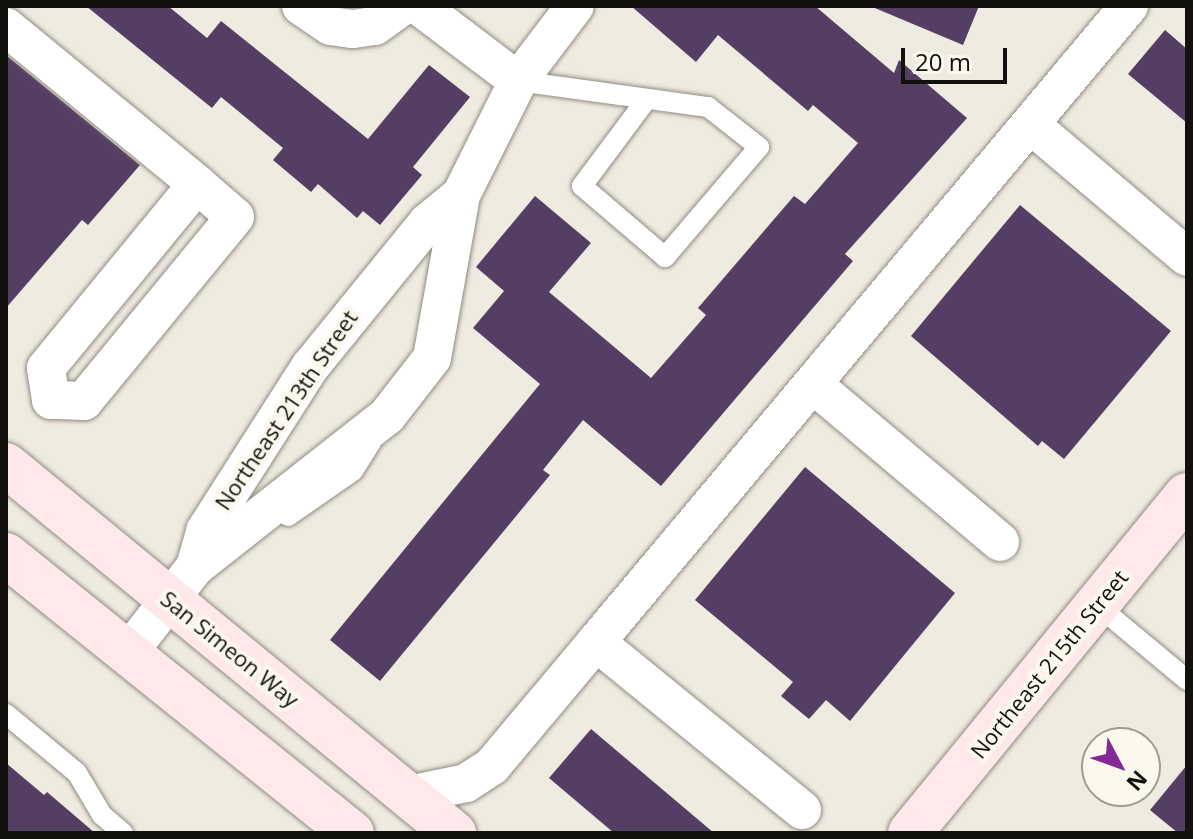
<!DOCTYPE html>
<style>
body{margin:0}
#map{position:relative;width:1193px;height:839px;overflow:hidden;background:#efebe0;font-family:"Open Sans",sans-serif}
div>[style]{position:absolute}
.building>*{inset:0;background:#553e63}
.roads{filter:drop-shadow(0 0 2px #908c83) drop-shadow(0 0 2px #908c83)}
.lane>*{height:20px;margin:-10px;padding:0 10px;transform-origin:10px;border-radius:10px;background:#fff}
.street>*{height:38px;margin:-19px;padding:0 19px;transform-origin:19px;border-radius:19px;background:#fff}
.secondary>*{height:44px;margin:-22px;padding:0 22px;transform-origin:22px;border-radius:22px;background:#fee8e9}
span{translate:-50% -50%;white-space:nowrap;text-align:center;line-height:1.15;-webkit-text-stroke:8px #fcf8ee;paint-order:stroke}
.street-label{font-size:22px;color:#13110e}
.frame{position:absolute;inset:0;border:8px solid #13110e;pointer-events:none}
.north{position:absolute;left:1081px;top:727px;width:80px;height:80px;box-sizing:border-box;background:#fcf8ee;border:2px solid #9f9c94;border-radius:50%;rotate:131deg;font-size:22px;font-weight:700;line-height:32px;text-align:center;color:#13110e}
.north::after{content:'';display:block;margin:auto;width:28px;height:36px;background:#832894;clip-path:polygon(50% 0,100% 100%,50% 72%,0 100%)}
.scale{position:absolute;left:901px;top:48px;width:106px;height:36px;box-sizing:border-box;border:4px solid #13110e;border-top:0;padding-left:10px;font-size:24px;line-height:28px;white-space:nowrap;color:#13110e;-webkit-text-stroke:6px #fcf8ee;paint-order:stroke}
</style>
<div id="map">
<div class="building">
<div style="clip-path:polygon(86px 6px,168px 6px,207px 38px,221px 21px,368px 139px,429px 65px,470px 97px,413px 167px,422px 175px,380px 225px,363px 211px,357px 218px,318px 184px,311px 192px,273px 160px,283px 148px,221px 97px,212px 108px)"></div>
<div style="clip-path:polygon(631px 6px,815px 6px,894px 73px,899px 60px,967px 118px,845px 254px,853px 261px,661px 486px,583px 420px,543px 470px,550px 475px,380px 681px,330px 640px,540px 384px,473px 328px,504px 291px,476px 267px,535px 196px,591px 243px,549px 292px,651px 378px,706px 315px,698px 308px,794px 196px,805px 204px,858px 143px,813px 105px,808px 111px,718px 35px,696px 62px)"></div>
<div style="clip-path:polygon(870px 6px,979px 6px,963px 45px)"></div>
<div style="clip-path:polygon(1165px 30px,1187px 49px,1187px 123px,1128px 74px)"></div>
<div style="clip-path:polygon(6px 55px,140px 165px,88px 225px,82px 220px,6px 308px)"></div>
<div style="clip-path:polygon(1020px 205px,1171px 331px,1064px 459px,1042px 441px,1038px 446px,911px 336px)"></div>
<div style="clip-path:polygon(805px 467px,955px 593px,850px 721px,826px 700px,809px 719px,781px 696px,793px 682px,695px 600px)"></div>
<div style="clip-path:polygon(591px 729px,714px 833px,614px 833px,549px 778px)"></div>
<div style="clip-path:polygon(6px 763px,44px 795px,47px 792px,95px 833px,6px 833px)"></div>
<div style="clip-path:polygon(1187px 765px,1187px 833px,1178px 833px,1150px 810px)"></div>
</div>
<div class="roads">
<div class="lane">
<div style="left:518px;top:81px;width:192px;rotate:7.8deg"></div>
<div style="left:708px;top:107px;width:65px;rotate:38.1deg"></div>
<div style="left:759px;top:147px;width:145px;rotate:130.5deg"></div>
<div style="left:665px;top:257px;width:109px;rotate:-139.5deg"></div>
<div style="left:582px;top:186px;width:107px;rotate:-53.3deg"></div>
<div style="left:288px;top:516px;width:79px;rotate:-34.7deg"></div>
<div style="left:353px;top:471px;width:34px;rotate:-58deg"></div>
<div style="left:1097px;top:605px;width:117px;rotate:39.8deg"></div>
<div style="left:6px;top:714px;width:92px;rotate:39.7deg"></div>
<div style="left:77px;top:773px;width:49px;rotate:59.2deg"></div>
<div style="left:102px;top:815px;width:28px;rotate:41deg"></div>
</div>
<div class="street">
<div style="left:301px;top:6px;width:36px;rotate:34deg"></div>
<div style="left:331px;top:26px;width:22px;rotate:8deg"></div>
<div style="left:353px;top:29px;width:22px;rotate:-8deg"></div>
<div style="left:375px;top:26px;width:34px;rotate:-36deg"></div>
<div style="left:419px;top:6px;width:124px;rotate:37.1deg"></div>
<div style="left:6px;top:27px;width:247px;rotate:39.4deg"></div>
<div style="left:197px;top:184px;width:50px;rotate:41deg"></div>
<div style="left:235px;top:217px;width:238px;rotate:129.4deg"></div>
<div style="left:84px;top:401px;width:33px;rotate:-178deg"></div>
<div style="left:51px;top:400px;width:32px;rotate:-99deg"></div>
<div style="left:46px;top:368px;width:238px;rotate:-50.6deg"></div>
<div style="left:1031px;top:125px;width:204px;rotate:40.2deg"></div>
<div style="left:815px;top:386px;width:242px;rotate:40.1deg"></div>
<div style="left:195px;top:567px;width:244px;rotate:-38.2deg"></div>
<div style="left:387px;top:416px;width:73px;rotate:-52.2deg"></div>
<div style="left:432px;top:358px;width:166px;rotate:-79.9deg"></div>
<div style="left:461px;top:195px;width:127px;rotate:-63.4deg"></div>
<div style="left:518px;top:81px;width:94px;rotate:-52.8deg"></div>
<div style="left:128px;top:653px;width:109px;rotate:-52.1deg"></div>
<div style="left:195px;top:567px;width:37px;rotate:-74deg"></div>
<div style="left:205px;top:531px;width:195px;rotate:-57.4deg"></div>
<div style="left:310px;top:367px;width:186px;rotate:-50.9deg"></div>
<div style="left:427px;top:223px;width:44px;rotate:-39.5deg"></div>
<div style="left:408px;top:795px;width:59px;rotate:-11.7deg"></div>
<div style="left:466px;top:783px;width:31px;rotate:-33deg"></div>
<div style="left:492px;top:766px;width:162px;rotate:-50deg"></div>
<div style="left:802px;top:810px;width:266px;rotate:-140.8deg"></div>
<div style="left:596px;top:642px;width:830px;rotate:-50.04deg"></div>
</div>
<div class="secondary">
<div style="left:6px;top:465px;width:580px;rotate:39.4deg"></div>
<div style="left:6px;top:555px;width:444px;rotate:38.8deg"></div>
<div style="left:910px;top:833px;width:437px;rotate:-50.7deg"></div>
</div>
</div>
<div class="street-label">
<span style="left:286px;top:410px;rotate:-56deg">Northeast 213th Street</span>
<span style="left:230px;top:649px;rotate:39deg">San Simeon Way</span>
<span style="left:1049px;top:664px;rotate:-51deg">Northeast 215th Street</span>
</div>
<div class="frame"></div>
<div class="north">N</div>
<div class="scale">20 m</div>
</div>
